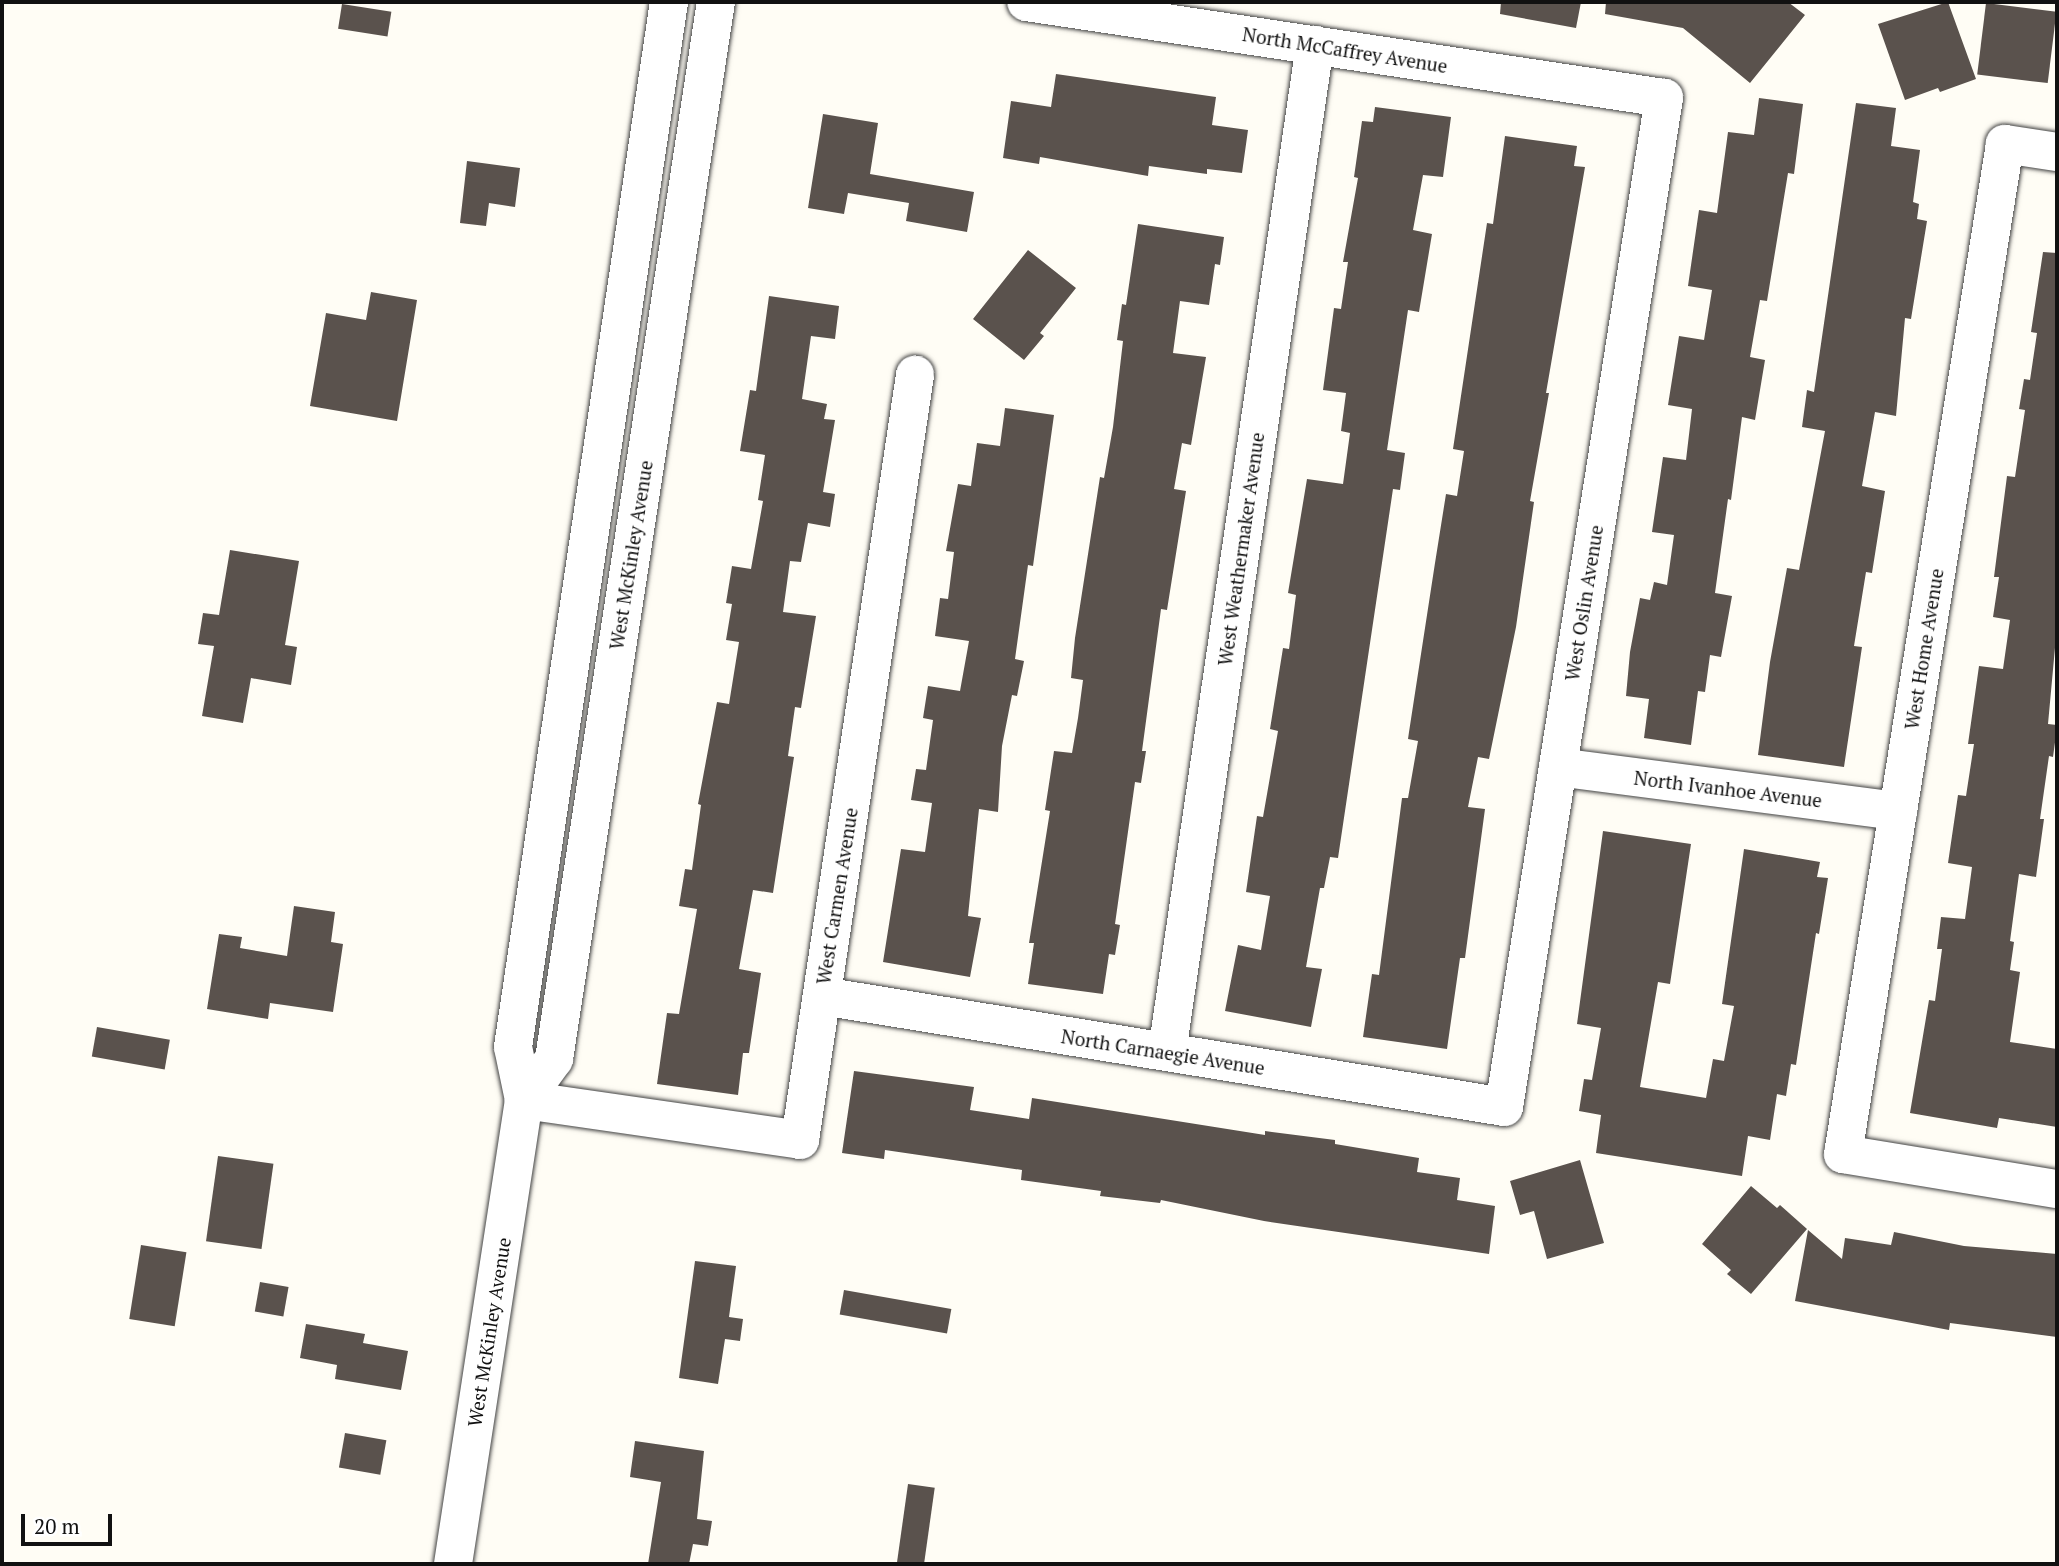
<!DOCTYPE html>
<style>
body{margin:0}
#map{position:relative;width:2059px;height:1566px;overflow:hidden;background:#fffdf5;font-family:"PT Serif",serif}
div>[style]{position:absolute}
.building>*{inset:0;background:#5a524d;transform-origin:0 0}
.roads{filter:drop-shadow(0 0 2px #444) drop-shadow(0 0 2px #444)}
.minor>*{height:38px;margin:-19px;padding:0 19px;transform-origin:19px;border-radius:19px;background:#fff}
span{translate:-50% -50%;white-space:nowrap;text-align:center;line-height:1.15;-webkit-text-stroke:7px #fff;paint-order:stroke}
.street-label{font-size:19px;color:#111}
.frame{position:absolute;inset:0;border:4px solid #111;pointer-events:none}
.scale{position:absolute;left:21px;top:1514px;width:91px;height:32px;box-sizing:border-box;border:4px solid #111;border-top:0;padding-left:9px;font-size:21px;line-height:24px;white-space:nowrap;color:#111;-webkit-text-stroke:5px #fff;paint-order:stroke}
</style>
<div id="map">
<div class="building">
<div style="clip-path:polygon(1501px 2px,1581px 2px,1576px 28px,1500px 14px)"></div>
<div style="clip-path:polygon(1606px 2px,1788px 2px,1805px 15px,1750px 83px,1683px 28px,1605px 14px)"></div>
<div style="clip-path:polygon(1948px 2px,1976px 79px,1940px 92px,1938px 88px,1905px 100px,1878px 24px)"></div>
<div style="left:1986px;top:3px;width:71px;height:72px;rotate:7deg"></div>
<div style="left:342px;top:4px;width:50px;height:25px;rotate:9deg"></div>
<div style="clip-path:polygon(1056px 74px,1216px 97px,1212px 125px,1248px 130px,1242px 173px,1207px 169px,1207px 174px,1149px 166px,1148px 176px,1040px 157px,1039px 164px,1003px 158px,1011px 101px,1051px 107px)"></div>
<div style="clip-path:polygon(1759px 98px,1803px 104px,1794px 174px,1788px 173px,1767px 301px,1760px 300px,1750px 357px,1765px 360px,1755px 420px,1742px 417px,1731px 500px,1728px 499px,1715px 593px,1732px 596px,1721px 657px,1710px 655px,1705px 692px,1698px 691px,1691px 745px,1644px 738px,1649px 699px,1626px 696px,1630px 652px,1640px 598px,1650px 600px,1654px 582px,1667px 585px,1674px 535px,1652px 532px,1663px 457px,1686px 460px,1692px 409px,1668px 405px,1679px 336px,1704px 340px,1712px 290px,1688px 286px,1699px 210px,1717px 213px,1728px 132px,1754px 135px)"></div>
<div style="clip-path:polygon(1856px 103px,1896px 108px,1891px 146px,1920px 150px,1913px 202px,1919px 204px,1917px 219px,1927px 221px,1911px 319px,1905px 318px,1896px 416px,1875px 412px,1862px 486px,1885px 491px,1872px 573px,1866px 572px,1854px 646px,1862px 647px,1844px 767px,1758px 755px,1770px 662px,1787px 568px,1799px 570px,1825px 431px,1802px 427px,1807px 390px,1814px 392px)"></div>
<div style="clip-path:polygon(1375px 107px,1451px 117px,1443px 177px,1423px 175px,1413px 230px,1432px 234px,1419px 312px,1408px 310px,1387px 450px,1405px 453px,1400px 490px,1393px 489px,1338px 858px,1330px 857px,1324px 888px,1320px 888px,1306px 967px,1322px 969px,1311px 1027px,1225px 1011px,1238px 945px,1261px 950px,1270px 896px,1246px 892px,1257px 816px,1263px 817px,1278px 731px,1270px 729px,1283px 648px,1289px 649px,1296px 595px,1288px 593px,1307px 479px,1343px 484px,1350px 433px,1341px 431px,1346px 393px,1323px 390px,1334px 308px,1341px 309px,1348px 262px,1343px 262px,1358px 178px,1354px 177px,1362px 121px,1373px 122px)"></div>
<div style="clip-path:polygon(823px 114px,878px 123px,870px 174px,974px 192px,967px 232px,906px 221px,909px 203px,848px 193px,844px 214px,808px 208px)"></div>
<div style="clip-path:polygon(1505px 136px,1577px 146px,1574px 166px,1585px 167px,1546px 393px,1549px 393px,1530px 501px,1534px 502px,1516px 627px,1489px 759px,1478px 757px,1468px 807px,1485px 809px,1465px 958px,1460px 958px,1447px 1049px,1363px 1037px,1372px 974px,1379px 975px,1402px 798px,1408px 798px,1418px 741px,1408px 739px,1409px 732px,1435px 563px,1446px 494px,1457px 496px,1464px 451px,1453px 449px,1487px 223px,1493px 224px)"></div>
<div style="clip-path:polygon(467px 161px,520px 168px,515px 207px,489px 203px,486px 226px,460px 223px)"></div>
<div style="clip-path:polygon(1138px 224px,1224px 237px,1220px 265px,1215px 264px,1209px 305px,1180px 301px,1173px 353px,1206px 357px,1191px 445px,1182px 443px,1174px 489px,1186px 491px,1167px 610px,1161px 609px,1142px 751px,1146px 751px,1141px 783px,1135px 782px,1115px 924px,1120px 925px,1115px 955px,1109px 954px,1103px 994px,1028px 984px,1034px 943px,1029px 943px,1050px 811px,1045px 810px,1054px 751px,1072px 753px,1078px 718px,1083px 680px,1071px 678px,1075px 638px,1100px 477px,1104px 478px,1113px 427px,1123px 341px,1117px 340px,1122px 304px,1126px 305px)"></div>
<div style="clip-path:polygon(1028px 250px,1076px 288px,1040px 333px,1044px 336px,1024px 360px,973px 319px)"></div>
<div style="clip-path:polygon(2043px 252px,2057px 253px,2057px 626px,2048px 724px,2057px 725px,2057px 728px,2053px 757px,2049px 756px,2040px 819px,2044px 819px,2036px 877px,2019px 874px,2010px 941px,2014px 942px,2010px 970px,2020px 972px,2010px 1042px,2057px 1049px,2057px 1127px,1999px 1118px,1997px 1128px,1910px 1113px,1929px 1000px,1935px 1001px,1942px 949px,1937px 949px,1941px 917px,1965px 919px,1972px 867px,1948px 863px,1958px 795px,1966px 796px,1974px 744px,1968px 744px,1979px 666px,2003px 669px,2010px 620px,1993px 617px,1999px 577px,1994px 577px,2007px 476px,2015px 477px,2025px 410px,2019px 409px,2024px 379px,2030px 380px,2037px 333px,2031px 332px)"></div>
<div style="clip-path:polygon(371px 292px,417px 300px,397px 421px,310px 406px,326px 313px,366px 320px)"></div>
<div style="clip-path:polygon(769px 296px,839px 306px,835px 339px,811px 336px,802px 399px,827px 404px,824px 419px,835px 420px,823px 492px,835px 494px,830px 527px,808px 523px,801px 562px,790px 561px,783px 612px,816px 616px,801px 708px,795px 707px,788px 756px,794px 757px,773px 893px,753px 890px,739px 969px,761px 973px,749px 1053px,743px 1053px,738px 1095px,657px 1084px,667px 1013px,679px 1014px,697px 909px,679px 906px,685px 869px,692px 870px,701px 805px,698px 804px,717px 702px,729px 704px,739px 642px,726px 640px,732px 604px,726px 603px,732px 566px,751px 569px,763px 501px,758px 500px,765px 455px,740px 451px,750px 390px,756px 391px)"></div>
<div style="clip-path:polygon(1005px 408px,1054px 415px,1033px 566px,1028px 565px,1015px 659px,1024px 661px,1017px 696px,1012px 695px,1002px 746px,998px 812px,979px 809px,968px 916px,981px 918px,970px 977px,883px 962px,901px 849px,925px 852px,932px 803px,911px 800px,916px 769px,926px 770px,933px 720px,923px 718px,928px 686px,960px 691px,969px 641px,935px 636px,940px 598px,948px 599px,954px 552px,946px 551px,958px 484px,971px 486px,977px 443px,1000px 446px)"></div>
<div style="clip-path:polygon(230px 550px,299px 561px,285px 645px,297px 647px,291px 685px,251px 678px,243px 723px,202px 716px,214px 646px,198px 644px,203px 613px,219px 615px)"></div>
<div style="clip-path:polygon(1603px 831px,1691px 844px,1670px 984px,1658px 982px,1640px 1087px,1706px 1098px,1713px 1059px,1724px 1061px,1734px 1006px,1722px 1004px,1744px 849px,1820px 862px,1817px 877px,1828px 878px,1819px 934px,1816px 933px,1796px 1065px,1791px 1064px,1786px 1096px,1777px 1094px,1770px 1140px,1748px 1136px,1742px 1176px,1596px 1153px,1601px 1115px,1579px 1111px,1584px 1079px,1592px 1080px,1601px 1028px,1577px 1024px)"></div>
<div style="clip-path:polygon(294px 906px,335px 912px,331px 942px,343px 944px,333px 1012px,270px 1003px,268px 1019px,207px 1009px,219px 934px,242px 937px,240px 948px,287px 956px)"></div>
<div style="left:97px;top:1027px;width:74px;height:30px;rotate:10deg"></div>
<div style="clip-path:polygon(854px 1071px,974px 1087px,970px 1110px,1029px 1119px,1032px 1098px,1265px 1135px,1265px 1131px,1335px 1140px,1335px 1144px,1419px 1158px,1417px 1172px,1460px 1178px,1457px 1200px,1495px 1206px,1489px 1254px,1264px 1221px,1161px 1200px,1160px 1203px,1100px 1196px,1101px 1191px,1021px 1180px,1022px 1170px,885px 1150px,884px 1159px,842px 1153px)"></div>
<div style="left:218px;top:1156px;width:56px;height:86px;rotate:8deg"></div>
<div style="clip-path:polygon(1580px 1160px,1604px 1243px,1547px 1259px,1534px 1211px,1520px 1215px,1510px 1181px)"></div>
<div style="clip-path:polygon(1751px 1186px,1777px 1208px,1780px 1205px,1807px 1229px,1751px 1294px,1727px 1274px,1731px 1270px,1702px 1244px)"></div>
<div style="clip-path:polygon(1808px 1230px,1842px 1259px,1845px 1238px,1891px 1245px,1894px 1232px,1964px 1246px,2057px 1254px,2057px 1337px,1950px 1323px,1949px 1330px,1795px 1301px)"></div>
<div style="left:141px;top:1245px;width:46px;height:75px;rotate:9deg"></div>
<div style="clip-path:polygon(695px 1261px,736px 1266px,729px 1317px,743px 1319px,740px 1341px,725px 1339px,718px 1384px,679px 1378px)"></div>
<div style="left:260px;top:1282px;width:29px;height:30px;rotate:10deg"></div>
<div style="left:844px;top:1290px;width:109px;height:25px;rotate:10deg"></div>
<div style="clip-path:polygon(306px 1324px,365px 1334px,363px 1343px,408px 1351px,401px 1390px,335px 1379px,337px 1365px,300px 1358px)"></div>
<div style="left:345px;top:1433px;width:42px;height:35px;rotate:10deg"></div>
<div style="clip-path:polygon(635px 1441px,704px 1451px,697px 1519px,712px 1521px,708px 1546px,693px 1544px,689px 1564px,648px 1564px,661px 1482px,630px 1477px)"></div>
<div style="left:908px;top:1484px;width:27px;height:81px;rotate:8deg"></div>
</div>
<div class="roads">
<div class="minor">
<div style="left:2057px;top:152px;width:53px;rotate:-171.3deg"></div>
<div style="left:2005px;top:144px;width:1023px;rotate:99.11deg"></div>
<div style="left:1843px;top:1154px;width:217px;rotate:9.3deg"></div>
<div style="left:1558px;top:767px;width:343px;rotate:7.4deg"></div>
<div style="left:822px;top:996px;width:691px;rotate:9.24deg"></div>
<div style="left:1504px;top:1107px;width:1022px;rotate:-80.99deg"></div>
<div style="left:1664px;top:98px;width:645px;rotate:-171.44deg"></div>
<div style="left:1167px;top:1052px;width:1018px;rotate:-81.64deg"></div>
<div style="left:524px;top:1100px;width:51px;rotate:-53.8deg"></div>
<div style="left:554px;top:1059px;width:1069px;rotate:-81.29deg"></div>
<div style="left:524px;top:1100px;width:279px;rotate:8.2deg"></div>
<div style="left:800px;top:1140px;width:774px;rotate:-81.45deg"></div>
<div style="left:453px;top:1564px;width:469px;rotate:-81.3deg"></div>
<div style="left:524px;top:1100px;width:54px;rotate:-101.7deg"></div>
<div style="left:513px;top:1047px;width:1057px;rotate:-81.51deg"></div>
</div>
</div>
<div class="street-label">
<span style="left:1345px;top:50px;rotate:9deg">North McCaffrey Avenue</span>
<span style="left:1241px;top:549px;rotate:-82deg">West Weathermaker Avenue</span>
<span style="left:631px;top:555px;rotate:-81deg">West McKinley Avenue</span>
<span style="left:1584px;top:603px;rotate:-81deg">West Oslin Avenue</span>
<span style="left:1924px;top:649px;rotate:-81deg">West Home Avenue</span>
<span style="left:1728px;top:789px;rotate:7deg">North Ivanhoe Avenue</span>
<span style="left:837px;top:896px;rotate:-81deg">West Carmen Avenue</span>
<span style="left:1163px;top:1052px;rotate:9deg">North Carnaegie Avenue</span>
<span style="left:489px;top:1332px;rotate:-81deg">West McKinley Avenue</span>
</div>
<div class="frame"></div>
<div class="scale">20 m</div>
</div>
